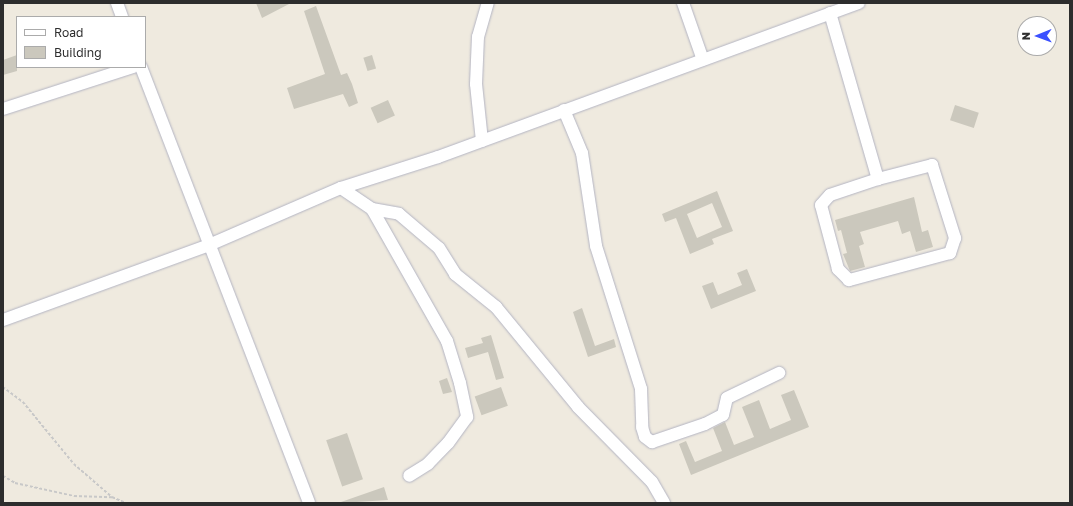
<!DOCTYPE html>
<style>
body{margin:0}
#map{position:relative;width:1073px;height:506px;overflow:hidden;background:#efeadf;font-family:"Golos Text",sans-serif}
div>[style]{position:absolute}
.building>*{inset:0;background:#cbc8bd;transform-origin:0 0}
.path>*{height:1.5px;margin-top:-0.75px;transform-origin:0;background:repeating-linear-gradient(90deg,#c8c8c8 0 3px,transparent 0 5px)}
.roads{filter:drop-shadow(0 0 1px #b3b4c2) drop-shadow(0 0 1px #b3b4c2)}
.minor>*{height:12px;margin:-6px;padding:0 6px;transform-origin:6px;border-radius:6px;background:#fff}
span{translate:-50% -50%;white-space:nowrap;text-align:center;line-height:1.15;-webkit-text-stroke:3px #fff;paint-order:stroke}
.frame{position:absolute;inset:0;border:4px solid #2d2d2d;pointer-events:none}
.legend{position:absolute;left:16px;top:16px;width:130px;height:52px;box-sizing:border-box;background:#fff;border:1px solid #ababab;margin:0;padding:5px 7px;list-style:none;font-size:12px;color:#2d2d2d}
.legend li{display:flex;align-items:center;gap:8px;height:20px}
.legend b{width:20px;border:1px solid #ababab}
.north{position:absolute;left:1017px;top:16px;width:40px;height:40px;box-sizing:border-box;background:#fff;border:1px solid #ababab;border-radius:50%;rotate:269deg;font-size:11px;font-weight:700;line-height:16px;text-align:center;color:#2d2d2d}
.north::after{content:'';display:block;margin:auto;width:14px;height:18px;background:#3c51ff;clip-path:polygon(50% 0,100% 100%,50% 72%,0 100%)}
</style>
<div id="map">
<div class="building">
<div style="clip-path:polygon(256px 3px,291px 3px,262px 18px)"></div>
<div style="clip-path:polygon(316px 6px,341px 75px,347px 73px,352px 84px,358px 103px,349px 107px,343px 94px,294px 109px,287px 88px,325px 74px,304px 11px)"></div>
<div style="clip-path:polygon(17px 55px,17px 71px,3px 75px,3px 60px)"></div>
<div style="left:372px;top:55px;width:14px;height:9px;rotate:73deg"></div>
<div style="left:388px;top:100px;width:17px;height:19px;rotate:66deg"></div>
<div style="left:955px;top:105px;width:25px;height:16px;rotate:18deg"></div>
<div style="clip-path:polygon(evenodd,717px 191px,733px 231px,712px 239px,714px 244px,690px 254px,676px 218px,665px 222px,662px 214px,717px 191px,712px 203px,722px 227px,697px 238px,687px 214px,712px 203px)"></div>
<div style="clip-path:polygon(914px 197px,922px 232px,928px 230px,933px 247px,916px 252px,910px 231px,902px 234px,898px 221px,860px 232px,864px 244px,859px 246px,865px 267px,850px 271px,843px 254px,847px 253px,841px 230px,838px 231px,835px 220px)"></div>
<div style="clip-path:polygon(747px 269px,756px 291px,711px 309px,702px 286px,713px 282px,718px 295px,742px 285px,737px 273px)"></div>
<div style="clip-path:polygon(582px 308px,595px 346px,614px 339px,616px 347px,588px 357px,573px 312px)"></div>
<div style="clip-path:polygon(491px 335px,504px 378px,496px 380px,488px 352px,468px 358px,465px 348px,483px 343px,481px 338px)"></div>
<div style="clip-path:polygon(447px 378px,452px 392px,443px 394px,439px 381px)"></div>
<div style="left:501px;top:387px;width:20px;height:28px;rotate:70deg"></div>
<div style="clip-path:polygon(794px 390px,809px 427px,691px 475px,679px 444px,686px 441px,695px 462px,722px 451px,713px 428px,725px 422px,734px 445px,754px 437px,742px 407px,759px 400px,770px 429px,791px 420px,781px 395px)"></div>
<div style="left:347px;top:433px;width:49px;height:22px;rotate:71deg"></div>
<div style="clip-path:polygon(384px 487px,388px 500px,341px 503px,341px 502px)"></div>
</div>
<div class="path">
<div style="left:3px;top:387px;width:25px;rotate:37deg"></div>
<div style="left:23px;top:402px;width:80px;rotate:50.6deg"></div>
<div style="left:74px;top:464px;width:50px;rotate:41deg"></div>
<div style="left:3px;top:476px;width:14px;rotate:30deg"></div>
<div style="left:15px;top:483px;width:60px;rotate:12.4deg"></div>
<div style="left:74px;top:496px;width:38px;rotate:2deg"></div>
<div style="left:112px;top:497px;width:15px;rotate:23deg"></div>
</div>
<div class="roads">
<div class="minor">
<div style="left:117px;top:3px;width:15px;rotate:70deg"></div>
<div style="left:683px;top:3px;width:60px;rotate:70.7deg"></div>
<div style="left:830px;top:13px;width:173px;rotate:73.9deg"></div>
<div style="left:878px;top:179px;width:56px;rotate:-14.5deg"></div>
<div style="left:932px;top:165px;width:77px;rotate:72.5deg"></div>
<div style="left:955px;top:238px;width:16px;rotate:108deg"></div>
<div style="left:950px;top:253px;width:105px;rotate:165deg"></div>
<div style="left:849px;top:280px;width:16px;rotate:-135deg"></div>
<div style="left:838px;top:269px;width:66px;rotate:-104.9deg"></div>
<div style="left:821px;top:205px;width:13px;rotate:-48deg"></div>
<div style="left:830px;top:195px;width:51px;rotate:-18.4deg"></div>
<div style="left:141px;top:67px;width:467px;rotate:68.9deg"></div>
<div style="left:3px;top:109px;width:137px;rotate:-17.9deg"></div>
<div style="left:564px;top:110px;width:47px;rotate:67.3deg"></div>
<div style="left:582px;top:153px;width:94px;rotate:81.4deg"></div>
<div style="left:596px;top:246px;width:150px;rotate:72.5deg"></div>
<div style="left:641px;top:389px;width:38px;rotate:88deg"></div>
<div style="left:642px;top:427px;width:10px;rotate:73deg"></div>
<div style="left:645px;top:437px;width:9px;rotate:36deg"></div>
<div style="left:652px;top:442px;width:56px;rotate:-18.8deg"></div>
<div style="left:705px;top:424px;width:20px;rotate:-27deg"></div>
<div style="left:723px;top:415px;width:17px;rotate:-77deg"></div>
<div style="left:727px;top:398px;width:58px;rotate:-25.7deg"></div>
<div style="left:482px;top:141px;width:57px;rotate:-96deg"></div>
<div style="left:476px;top:84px;width:47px;rotate:-87.6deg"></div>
<div style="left:478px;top:37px;width:35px;rotate:-74deg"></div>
<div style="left:341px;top:188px;width:37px;rotate:34deg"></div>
<div style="left:372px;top:209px;width:27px;rotate:10deg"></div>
<div style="left:399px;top:214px;width:52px;rotate:40.4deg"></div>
<div style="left:439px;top:248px;width:31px;rotate:58deg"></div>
<div style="left:455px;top:274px;width:53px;rotate:38.8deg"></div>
<div style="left:496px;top:307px;width:129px;rotate:50.6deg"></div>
<div style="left:578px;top:407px;width:105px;rotate:45.4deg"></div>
<div style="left:652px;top:482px;width:24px;rotate:60deg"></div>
<div style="left:372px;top:209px;width:152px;rotate:60.4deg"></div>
<div style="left:447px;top:341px;width:44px;rotate:72.8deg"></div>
<div style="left:460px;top:383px;width:35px;rotate:78deg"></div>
<div style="left:467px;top:417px;width:32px;rotate:126deg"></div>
<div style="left:448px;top:443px;width:29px;rotate:134deg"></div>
<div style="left:428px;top:464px;width:22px;rotate:148deg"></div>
<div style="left:3px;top:320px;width:219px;rotate:-20deg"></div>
<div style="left:209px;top:245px;width:144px;rotate:-23.4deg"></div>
<div style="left:341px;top:188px;width:102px;rotate:-17.7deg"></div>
<div style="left:438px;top:157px;width:448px;rotate:-20.1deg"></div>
</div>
</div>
<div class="frame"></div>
<ul class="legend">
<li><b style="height:5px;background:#fff"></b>Road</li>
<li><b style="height:11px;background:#cbc8bd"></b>Building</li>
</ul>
<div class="north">N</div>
</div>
